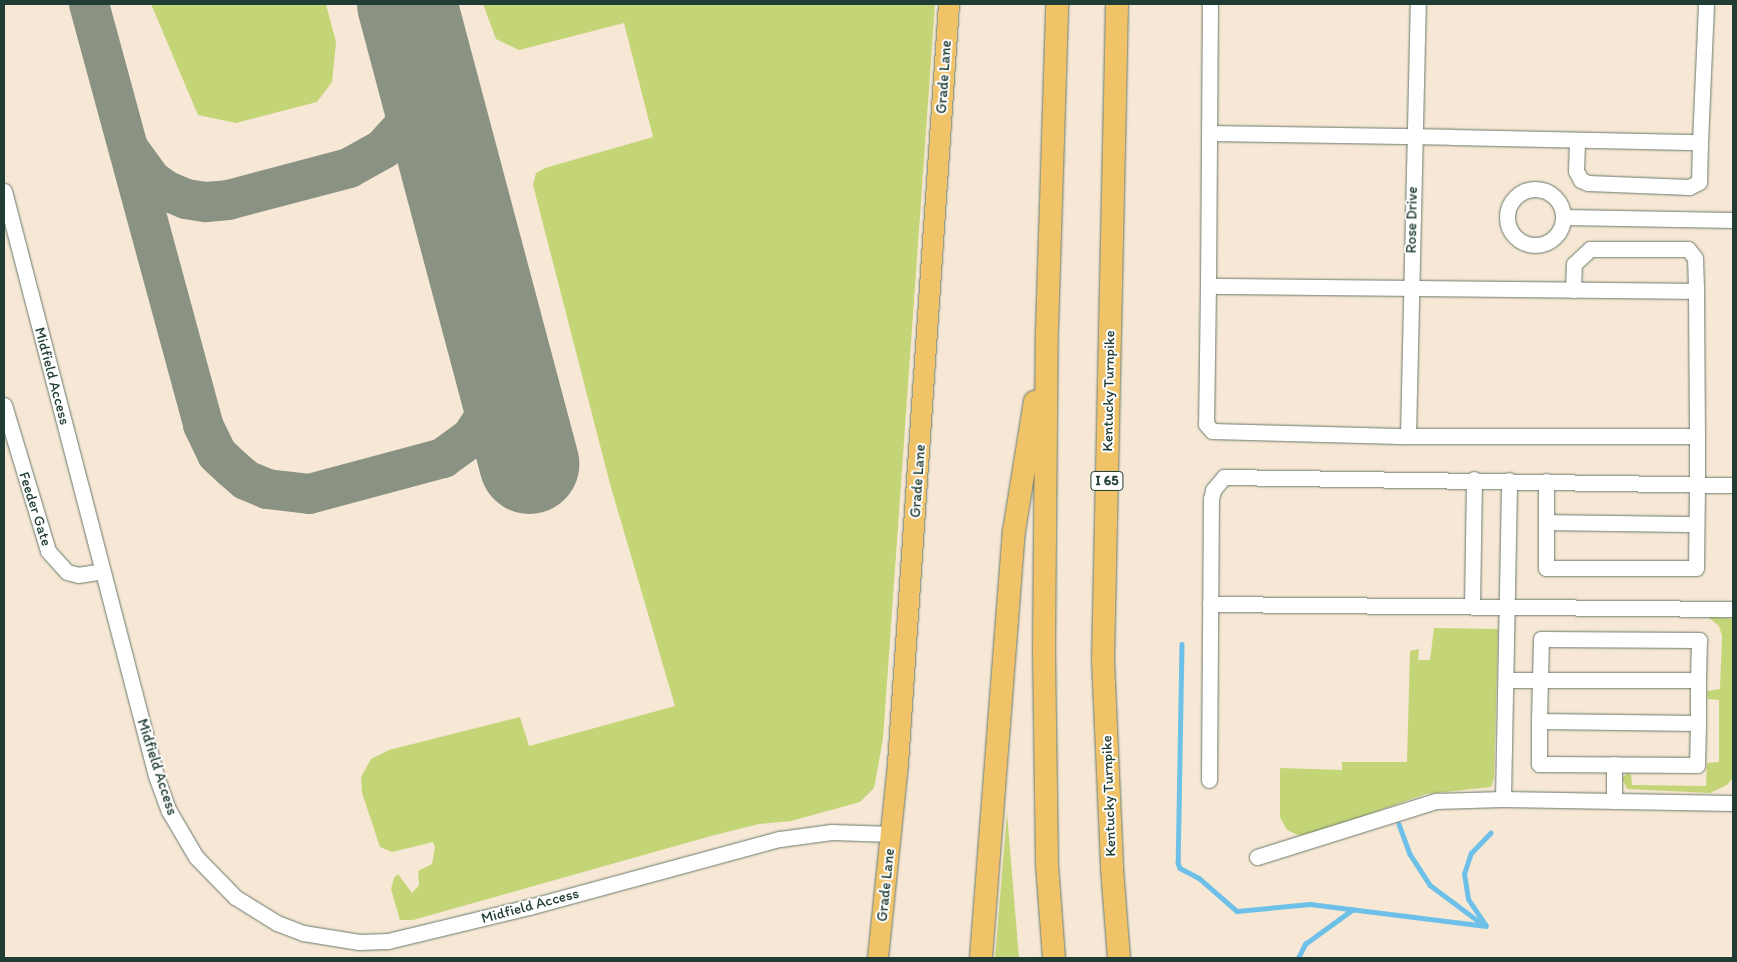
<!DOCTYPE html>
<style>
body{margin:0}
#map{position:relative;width:1737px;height:962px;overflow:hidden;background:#f6e8d4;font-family:Itim,sans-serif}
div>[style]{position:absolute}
.green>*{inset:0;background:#c4d577}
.stream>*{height:4.5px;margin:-2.25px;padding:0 2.25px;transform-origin:2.25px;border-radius:2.25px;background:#6ec0e9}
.taxiway>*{height:40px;margin:-20px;padding:0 20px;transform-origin:20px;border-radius:20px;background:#8a9284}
.runway>*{height:100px;margin:-50px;padding:0 50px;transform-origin:50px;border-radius:50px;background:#8a9284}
.roads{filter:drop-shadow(0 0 1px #6a796c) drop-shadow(0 0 1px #6a796c)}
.minor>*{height:15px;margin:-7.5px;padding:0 7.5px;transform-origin:7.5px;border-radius:7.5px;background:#fff}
.minor>.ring{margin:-7.5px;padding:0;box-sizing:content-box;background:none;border:15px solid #fff;border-radius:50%}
.major>*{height:20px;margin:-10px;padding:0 10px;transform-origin:10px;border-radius:10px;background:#f1c369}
.highway>*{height:22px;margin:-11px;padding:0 11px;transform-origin:11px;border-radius:11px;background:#f1c369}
span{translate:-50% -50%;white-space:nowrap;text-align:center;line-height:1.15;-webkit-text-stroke:4px #fff;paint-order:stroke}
.shield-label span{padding:1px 4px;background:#fff;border:1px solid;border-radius:4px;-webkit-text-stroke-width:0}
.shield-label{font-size:14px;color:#1f3d34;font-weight:700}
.street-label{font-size:15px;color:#1f3d34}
.frame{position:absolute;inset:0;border:5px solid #1f3d34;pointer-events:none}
</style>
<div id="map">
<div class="green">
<div style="clip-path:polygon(151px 4px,326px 4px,336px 42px,332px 82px,317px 102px,236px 123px,198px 115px)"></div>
<div style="clip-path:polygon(483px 4px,935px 4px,883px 739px,874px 788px,860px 802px,791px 821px,759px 824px,711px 836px,413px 920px,400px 920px,391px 889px,394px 878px,398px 874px,412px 893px,419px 885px,418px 871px,432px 864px,435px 847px,433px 842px,392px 852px,380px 847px,362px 793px,361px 777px,371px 759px,389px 750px,520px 717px,529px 746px,675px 706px,610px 484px,533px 185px,536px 173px,545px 168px,653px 137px,624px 23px,519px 50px,496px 39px)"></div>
<div style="clip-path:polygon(1707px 616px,1733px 619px,1733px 778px,1727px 785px,1710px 793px,1627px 789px,1622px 778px,1628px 773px,1631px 774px,1632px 785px,1706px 786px,1707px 763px,1719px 762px,1719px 700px,1708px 699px,1707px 691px,1720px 689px,1722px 636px,1719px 626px)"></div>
<div style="clip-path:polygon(1434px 628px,1498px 629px,1494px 778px,1491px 787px,1426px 794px,1309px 835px,1298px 835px,1287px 830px,1280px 817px,1280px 768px,1342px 770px,1342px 762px,1407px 762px,1410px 651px,1419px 649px,1418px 660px,1430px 660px)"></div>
<div style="clip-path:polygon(1007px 813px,1019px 958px,995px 958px)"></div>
</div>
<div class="stream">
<div style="left:1182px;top:644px;width:219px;rotate:91deg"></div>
<div style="left:1178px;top:863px;width:5px;rotate:68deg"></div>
<div style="left:1180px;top:868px;width:21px;rotate:28deg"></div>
<div style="left:1199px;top:878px;width:50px;rotate:41deg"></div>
<div style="left:1237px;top:911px;width:73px;rotate:-5.5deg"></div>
<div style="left:1310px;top:904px;width:177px;rotate:7.1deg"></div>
<div style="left:1486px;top:926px;width:32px;rotate:-124deg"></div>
<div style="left:1468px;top:899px;width:25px;rotate:-99deg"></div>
<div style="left:1464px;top:874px;width:22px;rotate:-72deg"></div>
<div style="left:1471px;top:853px;width:28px;rotate:-46deg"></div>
<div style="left:1399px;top:824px;width:32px;rotate:70deg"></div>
<div style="left:1410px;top:854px;width:37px;rotate:57deg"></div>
<div style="left:1430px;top:885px;width:64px;rotate:36.7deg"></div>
<div style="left:1298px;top:958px;width:16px;rotate:-63deg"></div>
<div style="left:1305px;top:944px;width:58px;rotate:-35.9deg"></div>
</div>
<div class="taxiway">
<div style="left:89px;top:4px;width:436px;rotate:74.8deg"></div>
<div style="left:203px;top:425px;width:32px;rotate:64deg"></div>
<div style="left:217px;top:454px;width:21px;rotate:43deg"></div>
<div style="left:232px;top:468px;width:18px;rotate:41deg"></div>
<div style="left:246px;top:480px;width:23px;rotate:23deg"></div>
<div style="left:267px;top:489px;width:42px;rotate:6.8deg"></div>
<div style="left:309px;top:494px;width:139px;rotate:-15deg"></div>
<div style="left:443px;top:458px;width:34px;rotate:-36deg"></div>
<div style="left:471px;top:438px;width:37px;rotate:-57deg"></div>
<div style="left:491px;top:407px;width:19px;rotate:-69deg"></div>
<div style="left:498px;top:389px;width:43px;rotate:-88.7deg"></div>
<div style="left:131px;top:152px;width:34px;rotate:54deg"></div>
<div style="left:151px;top:180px;width:19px;rotate:35deg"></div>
<div style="left:167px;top:191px;width:21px;rotate:23deg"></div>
<div style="left:186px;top:199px;width:20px;rotate:9deg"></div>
<div style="left:206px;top:202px;width:22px;rotate:-5deg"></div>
<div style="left:228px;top:200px;width:125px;rotate:-14.8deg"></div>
<div style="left:349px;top:168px;width:39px;rotate:-29deg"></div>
<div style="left:383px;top:149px;width:39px;rotate:-48deg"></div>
<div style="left:409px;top:120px;width:24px;rotate:-71deg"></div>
<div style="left:417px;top:97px;width:22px;rotate:-85deg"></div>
<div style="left:419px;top:75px;width:37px;rotate:-93deg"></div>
</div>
<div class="runway">
<div style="left:407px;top:4px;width:476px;rotate:75.1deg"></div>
</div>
<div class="roads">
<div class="minor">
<div style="left:1209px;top:133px;width:243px;rotate:0.9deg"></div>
<div style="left:1452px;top:137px;width:248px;rotate:1.2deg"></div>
<div style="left:1700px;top:142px;width:40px;rotate:91.4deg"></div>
<div style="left:1699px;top:182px;width:11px;rotate:153deg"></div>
<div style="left:1689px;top:187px;width:101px;rotate:-177.7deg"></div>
<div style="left:1588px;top:183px;width:8px;rotate:-157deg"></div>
<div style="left:1581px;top:180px;width:10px;rotate:-119deg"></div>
<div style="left:1576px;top:171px;width:31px;rotate:-88deg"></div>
<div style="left:1700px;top:142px;width:138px;rotate:-87.5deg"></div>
<div class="ring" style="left:1507px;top:189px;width:41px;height:41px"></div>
<div style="left:4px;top:191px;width:604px;rotate:75.43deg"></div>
<div style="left:156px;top:776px;width:37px;rotate:70deg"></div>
<div style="left:169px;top:811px;width:53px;rotate:59.6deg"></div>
<div style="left:196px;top:857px;width:56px;rotate:45.7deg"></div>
<div style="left:235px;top:897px;width:49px;rotate:31.8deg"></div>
<div style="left:277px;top:923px;width:28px;rotate:21deg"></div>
<div style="left:303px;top:933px;width:57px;rotate:9.1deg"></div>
<div style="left:359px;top:942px;width:29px;rotate:-2deg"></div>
<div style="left:388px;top:941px;width:145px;rotate:-13.6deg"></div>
<div style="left:529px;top:907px;width:260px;rotate:-15.2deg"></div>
<div style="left:780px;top:839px;width:52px;rotate:-7.7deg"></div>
<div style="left:832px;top:832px;width:60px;rotate:1.9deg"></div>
<div style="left:1563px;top:217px;width:170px;rotate:1deg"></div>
<div style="left:1208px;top:286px;width:282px;rotate:-89.6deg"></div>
<div style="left:1573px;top:290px;width:26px;rotate:-88deg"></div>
<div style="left:1574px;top:264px;width:22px;rotate:-43deg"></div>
<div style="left:1590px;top:249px;width:98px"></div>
<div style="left:1688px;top:249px;width:11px;rotate:52deg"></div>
<div style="left:1695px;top:258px;width:33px;rotate:88deg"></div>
<div style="left:4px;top:405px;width:152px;rotate:73.2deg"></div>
<div style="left:48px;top:551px;width:28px;rotate:48deg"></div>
<div style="left:67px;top:572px;width:11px;rotate:15deg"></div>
<div style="left:78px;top:575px;width:24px;rotate:-9deg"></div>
<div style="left:1408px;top:436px;width:432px;rotate:-88.7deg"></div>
<div style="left:1546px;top:481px;width:87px;rotate:90deg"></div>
<div style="left:1546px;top:568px;width:150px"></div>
<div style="left:1696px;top:568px;width:84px;rotate:-89.3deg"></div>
<div style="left:1697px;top:484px;width:48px;rotate:-90deg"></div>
<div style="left:1697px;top:436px;width:145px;rotate:-90.4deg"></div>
<div style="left:1696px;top:291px;width:488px;rotate:-179.4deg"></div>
<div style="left:1208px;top:286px;width:138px;rotate:90.8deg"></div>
<div style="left:1206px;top:424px;width:9px;rotate:49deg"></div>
<div style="left:1212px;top:431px;width:196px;rotate:1.5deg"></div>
<div style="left:1408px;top:436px;width:289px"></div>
<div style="left:1546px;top:522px;width:150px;rotate:0.8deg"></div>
<div style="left:1210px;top:604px;width:523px;rotate:0.55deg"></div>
<div style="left:1472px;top:606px;width:127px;rotate:-89.1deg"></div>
<div style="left:1506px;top:680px;width:192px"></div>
<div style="left:1698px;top:680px;width:40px;rotate:-88.6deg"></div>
<div style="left:1699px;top:640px;width:158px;rotate:-179.6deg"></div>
<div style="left:1541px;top:639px;width:82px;rotate:91.4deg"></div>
<div style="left:1539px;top:721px;width:43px;rotate:90deg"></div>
<div style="left:1539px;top:764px;width:158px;rotate:0.4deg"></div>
<div style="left:1697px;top:765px;width:42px;rotate:-88.6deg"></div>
<div style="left:1698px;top:723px;width:159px;rotate:-179.3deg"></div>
<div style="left:1698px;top:680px;width:43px;rotate:90deg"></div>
<div style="left:1614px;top:764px;width:37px;rotate:90deg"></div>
<div style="left:1209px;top:780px;width:281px;rotate:-89.6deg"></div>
<div style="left:1211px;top:499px;width:9px;rotate:-77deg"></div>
<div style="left:1213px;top:490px;width:17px;rotate:-50deg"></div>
<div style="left:1224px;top:477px;width:509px;rotate:0.9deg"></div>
<div style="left:1503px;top:799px;width:230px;rotate:1deg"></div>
<div style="left:1257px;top:857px;width:188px;rotate:-17.4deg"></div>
<div style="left:1436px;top:801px;width:67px;rotate:-1.7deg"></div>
<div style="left:1503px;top:799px;width:319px;rotate:-88.9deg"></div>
</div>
<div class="major">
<div style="left:878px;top:958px;width:195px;rotate:-84.1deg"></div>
<div style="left:898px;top:764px;width:762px;rotate:-86.16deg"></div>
</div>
<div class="highway">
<div style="left:1117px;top:4px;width:655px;rotate:91.22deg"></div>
<div style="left:1103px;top:659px;width:209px;rotate:87.5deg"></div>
<div style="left:1112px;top:868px;width:90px;rotate:85.6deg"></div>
<div style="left:981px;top:958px;width:428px;rotate:-85.6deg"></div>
<div style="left:1014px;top:531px;width:131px;rotate:-80.8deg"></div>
<div style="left:1054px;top:958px;width:93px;rotate:-94.3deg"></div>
<div style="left:1047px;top:865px;width:216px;rotate:-90.8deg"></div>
<div style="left:1044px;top:649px;width:319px;rotate:-89.5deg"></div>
<div style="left:1047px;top:330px;width:326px;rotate:-88.2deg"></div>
</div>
</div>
<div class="shield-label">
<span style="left:1107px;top:481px">I 65</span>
</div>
<div class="street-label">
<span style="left:944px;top:77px;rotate:-86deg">Grade Lane</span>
<span style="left:1412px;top:220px;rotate:-89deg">Rose Drive</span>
<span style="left:52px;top:376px;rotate:75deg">Midfield Access</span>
<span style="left:1109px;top:391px;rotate:-89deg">Kentucky Turnpike</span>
<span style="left:918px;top:481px;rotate:-86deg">Grade Lane</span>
<span style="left:35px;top:509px;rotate:72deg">Feeder Gate</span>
<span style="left:157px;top:767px;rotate:72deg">Midfield Access</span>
<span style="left:1109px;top:796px;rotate:-92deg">Kentucky Turnpike</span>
<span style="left:886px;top:885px;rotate:-84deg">Grade Lane</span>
<span style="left:530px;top:906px;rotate:-15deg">Midfield Access</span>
</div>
<div class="frame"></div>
</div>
